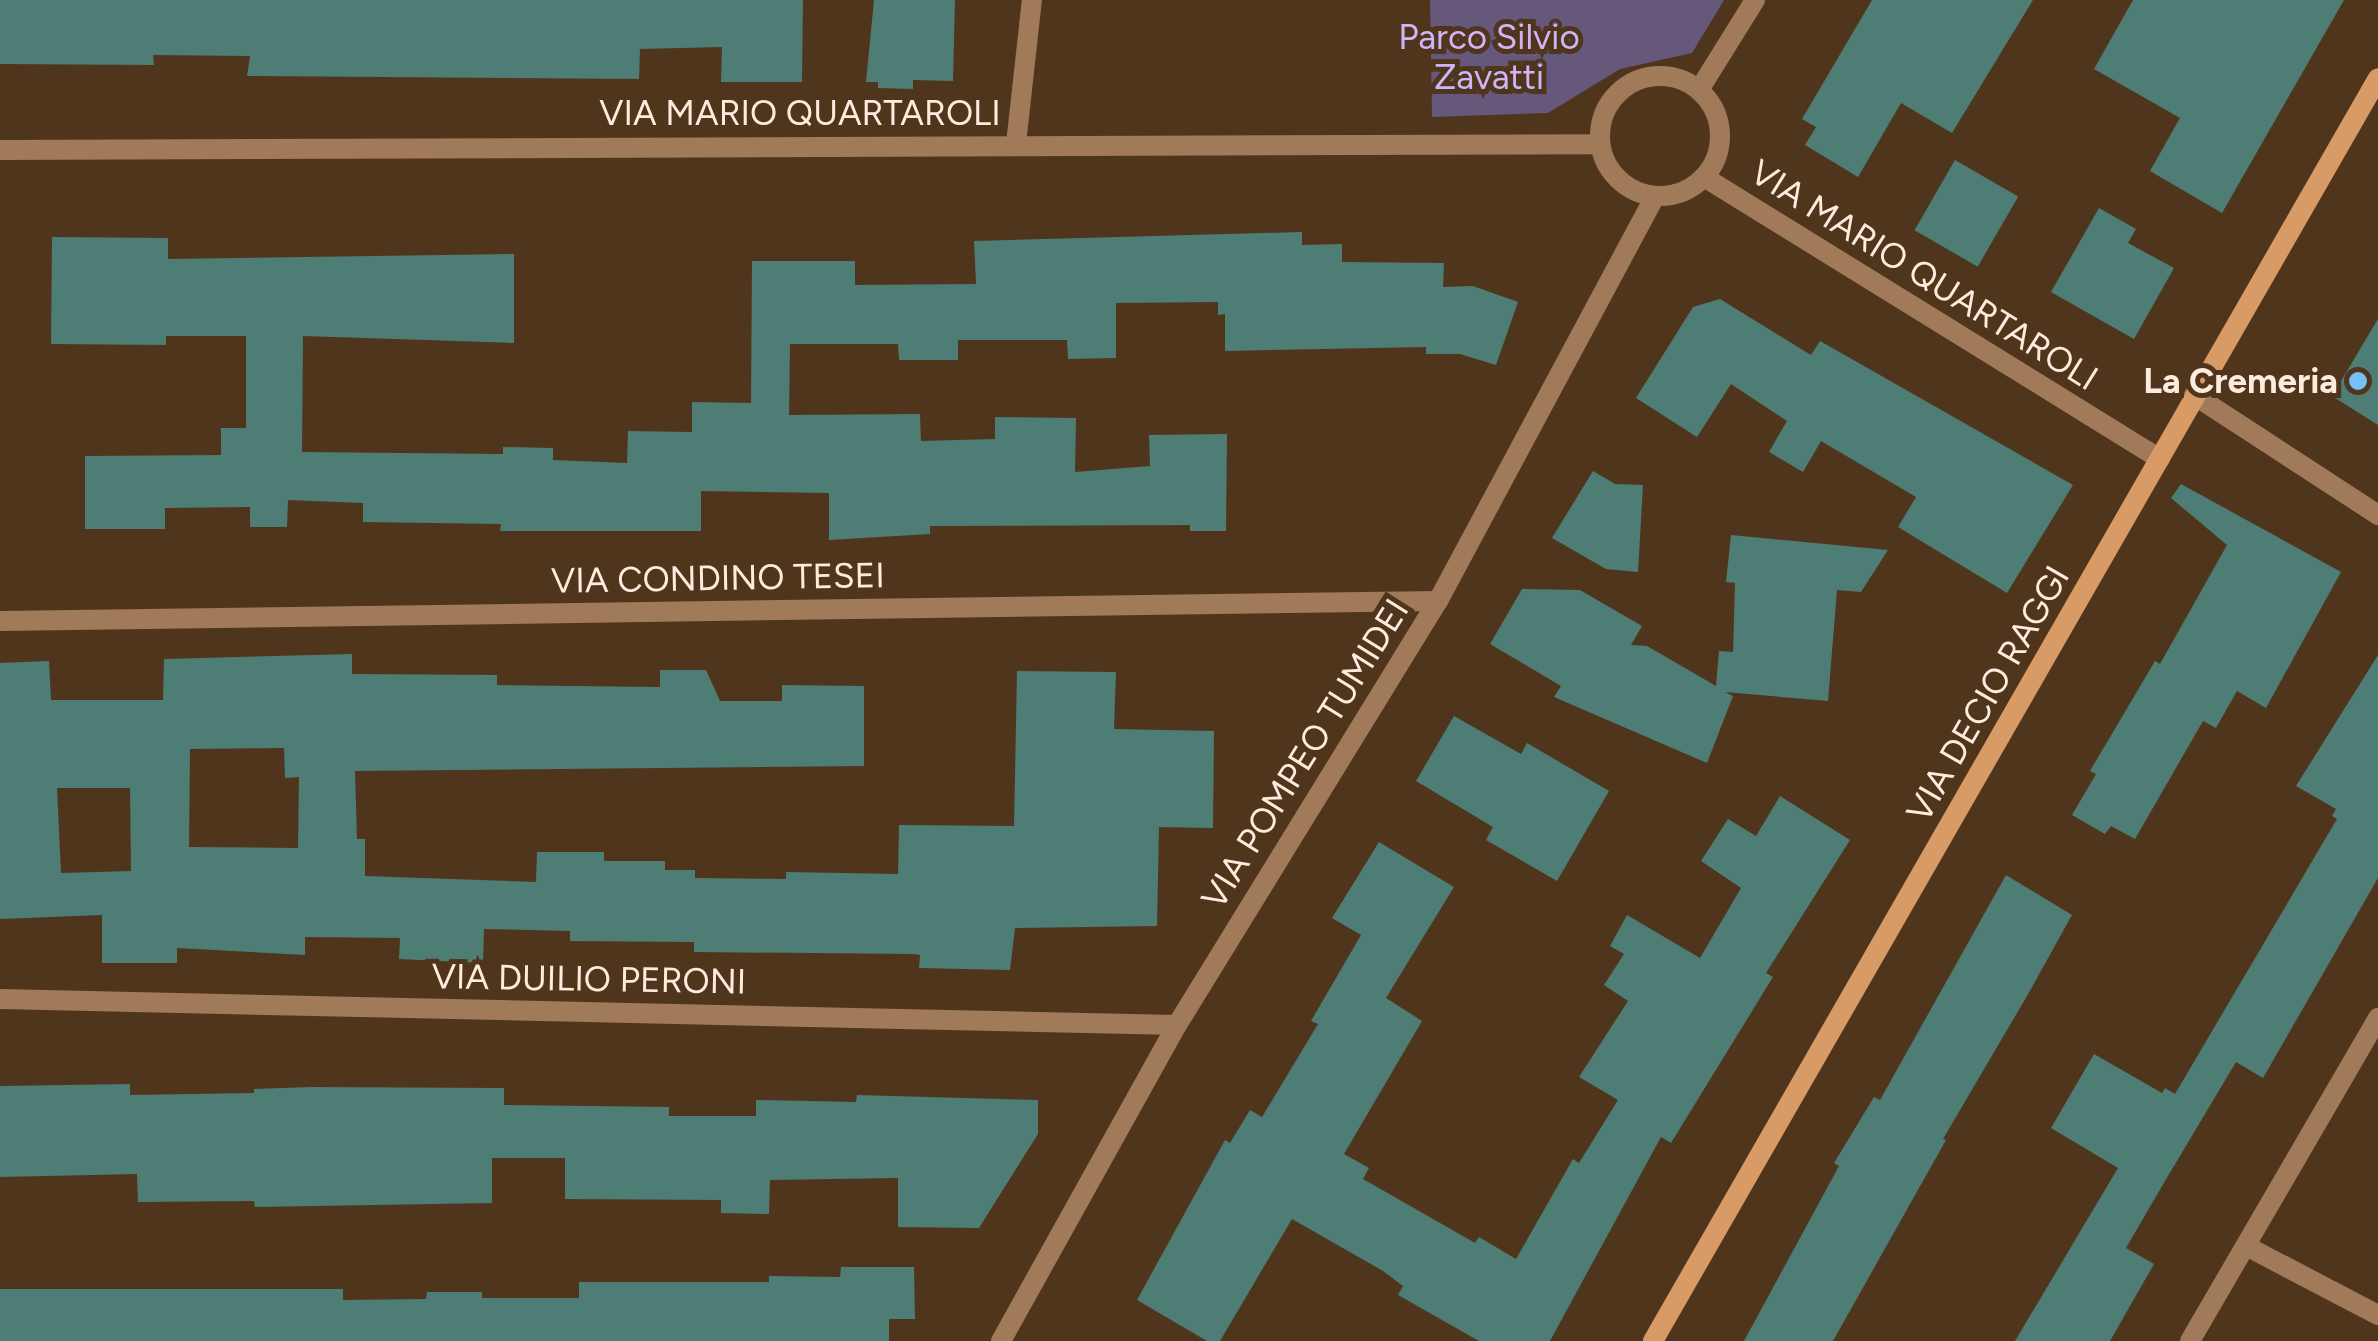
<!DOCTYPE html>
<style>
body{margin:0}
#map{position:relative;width:2378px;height:1341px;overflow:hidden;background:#50351d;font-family:Figtree,sans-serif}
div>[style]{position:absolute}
.green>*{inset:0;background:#65587a}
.building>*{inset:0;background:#4d7d75;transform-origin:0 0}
.minor>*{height:20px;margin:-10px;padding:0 10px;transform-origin:10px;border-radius:10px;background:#a07a59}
.minor>.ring{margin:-10px;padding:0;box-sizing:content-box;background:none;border:20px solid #a07a59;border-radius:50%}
.secondary>*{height:20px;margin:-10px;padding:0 10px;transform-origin:10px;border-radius:10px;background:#d89b65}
.dots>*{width:28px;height:28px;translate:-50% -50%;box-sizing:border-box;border:5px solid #50351d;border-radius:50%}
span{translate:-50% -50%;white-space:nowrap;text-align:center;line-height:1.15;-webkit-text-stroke:10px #50351d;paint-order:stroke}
.park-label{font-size:35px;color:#cfb5f7}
.street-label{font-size:35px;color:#fdebdd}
.poi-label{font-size:35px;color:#fdebdd;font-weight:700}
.right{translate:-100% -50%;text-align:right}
</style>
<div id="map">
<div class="green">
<div style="clip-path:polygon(1430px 0,1724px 0,1692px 53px,1620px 69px,1548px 113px,1432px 117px)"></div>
</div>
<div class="building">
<div style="clip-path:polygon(0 0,803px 0,802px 82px,721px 82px,722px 47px,640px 49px,639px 79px,247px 76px,250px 56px,153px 55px,154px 65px,0 64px)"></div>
<div style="clip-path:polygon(874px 0,955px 0,953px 81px,913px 80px,913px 89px,878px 88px,878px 82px,866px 82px)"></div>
<div style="clip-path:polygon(1872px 0,2033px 0,1952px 133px,1901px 103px,1858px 177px,1805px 145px,1816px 127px,1802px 119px)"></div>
<div style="clip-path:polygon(2133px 0,2344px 0,2222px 213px,2150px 171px,2180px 118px,2094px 69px)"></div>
<div style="left:1955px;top:160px;width:73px;height:81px;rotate:30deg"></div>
<div style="clip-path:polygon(2099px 208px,2136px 229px,2128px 243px,2174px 268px,2134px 339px,2051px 292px)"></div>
<div style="clip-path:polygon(1302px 232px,1302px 245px,1342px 244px,1342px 262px,1444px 263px,1443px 287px,1473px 286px,1518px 302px,1496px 365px,1460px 354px,1426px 354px,1426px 347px,1225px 351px,1225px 314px,1218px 315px,1218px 302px,1116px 303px,1116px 358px,1068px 359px,1067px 340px,958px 340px,958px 360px,899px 360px,898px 344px,790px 344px,789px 415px,920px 414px,921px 441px,995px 439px,995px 417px,1076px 418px,1075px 472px,1150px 466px,1149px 435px,1227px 434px,1226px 531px,1190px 531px,1190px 525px,930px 526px,930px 534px,829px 540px,829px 493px,701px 491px,701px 531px,500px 531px,501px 524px,363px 522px,363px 503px,288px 500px,287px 527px,250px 527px,250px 507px,165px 508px,165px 529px,85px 529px,85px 456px,221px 455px,221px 428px,246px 428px,246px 336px,166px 336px,166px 345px,51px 344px,52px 237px,168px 238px,168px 259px,514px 254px,514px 343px,303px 336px,302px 452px,503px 454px,503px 447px,553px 448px,553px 460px,627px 463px,628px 431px,692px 432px,692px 402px,751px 403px,752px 261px,855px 261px,855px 285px,976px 284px,974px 241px)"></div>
<div style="clip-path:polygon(1720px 299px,1811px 355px,1820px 341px,2073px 485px,2007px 593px,1898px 527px,1916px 497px,1821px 441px,1803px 472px,1769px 452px,1787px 421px,1731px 384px,1697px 437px,1636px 398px,1693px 307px)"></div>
<div style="clip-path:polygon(2378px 319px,2378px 425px,2332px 396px)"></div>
<div style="clip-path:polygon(1593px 471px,1615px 484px,1643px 485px,1638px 572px,1606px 569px,1552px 538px)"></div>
<div style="clip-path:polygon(2181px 484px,2341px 572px,2266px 708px,2237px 691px,2216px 728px,2203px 721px,2135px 839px,2111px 826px,2105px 834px,2072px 815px,2096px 774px,2090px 771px,2155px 661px,2160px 664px,2227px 545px,2171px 498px)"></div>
<div style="clip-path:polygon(1731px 535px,1888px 550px,1861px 592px,1837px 590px,1828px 701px,1725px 692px,1733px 696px,1707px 763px,1554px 697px,1561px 686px,1490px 644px,1522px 589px,1580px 590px,1642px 626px,1631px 645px,1647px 646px,1716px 686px,1719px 651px,1733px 652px,1735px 583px,1726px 582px)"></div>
<div style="clip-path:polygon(evenodd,352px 654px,352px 674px,497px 675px,497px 685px,660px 687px,660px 670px,706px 670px,720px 701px,782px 701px,782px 685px,864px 686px,864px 766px,355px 771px,357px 839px,365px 839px,365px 876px,536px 882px,537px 852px,604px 852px,604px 861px,665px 861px,665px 870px,695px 870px,695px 878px,786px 879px,786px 872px,898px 874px,899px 825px,1014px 826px,1017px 671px,1116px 672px,1114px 729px,1214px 731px,1213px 828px,1159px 827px,1157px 926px,1015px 928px,1010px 970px,919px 968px,920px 955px,914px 954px,694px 952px,694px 942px,570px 941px,570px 931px,484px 929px,483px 963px,399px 959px,400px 938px,305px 937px,305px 955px,177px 948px,177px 963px,102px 963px,102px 915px,0 919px,0 663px,49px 661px,51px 700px,163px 700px,164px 659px,352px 654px,284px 748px,285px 778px,299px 777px,298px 848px,189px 847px,190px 749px,284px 748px,352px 654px,57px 788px,130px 788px,131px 871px,61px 873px,57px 788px)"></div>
<div style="clip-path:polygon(2378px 655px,2378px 878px,2263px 1078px,2236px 1062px,2165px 1181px,2126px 1248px,2154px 1264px,2110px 1341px,2015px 1341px,2118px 1168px,2051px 1128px,2094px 1054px,2162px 1093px,2165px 1088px,2175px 1094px,2337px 819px,2332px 816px,2336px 809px,2296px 786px)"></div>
<div style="clip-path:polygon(1454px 716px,1521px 754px,1527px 743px,1609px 791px,1557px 881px,1486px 840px,1493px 827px,1416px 781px)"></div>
<div style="clip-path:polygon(1780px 796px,1850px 840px,1766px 973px,1773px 977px,1671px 1143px,1661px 1137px,1550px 1341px,1479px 1341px,1398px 1295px,1403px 1286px,1383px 1271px,1292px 1219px,1220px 1341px,1207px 1341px,1137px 1300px,1225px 1140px,1230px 1143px,1250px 1110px,1262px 1117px,1318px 1024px,1311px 1021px,1361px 935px,1332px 918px,1379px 842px,1454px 887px,1386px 998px,1422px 1021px,1344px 1154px,1369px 1168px,1363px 1179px,1475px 1243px,1479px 1237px,1516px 1259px,1573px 1159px,1579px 1163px,1618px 1100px,1579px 1077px,1628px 1001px,1604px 985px,1624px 954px,1610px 946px,1627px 915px,1700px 958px,1741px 888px,1701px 861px,1728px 819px,1756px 836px)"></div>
<div style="clip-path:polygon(2006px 875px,2072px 915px,2027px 996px,1943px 1139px,1946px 1140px,1833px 1341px,1744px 1341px,1839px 1166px,1834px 1163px,1874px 1097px,1880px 1100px)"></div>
<div style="clip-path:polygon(130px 1084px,130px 1095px,254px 1093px,254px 1089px,311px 1087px,504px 1088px,504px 1105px,669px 1107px,669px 1116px,756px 1116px,756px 1100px,856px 1102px,857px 1095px,1038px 1100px,1038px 1134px,979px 1228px,898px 1227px,898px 1178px,770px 1180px,769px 1214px,721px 1213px,721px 1200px,565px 1199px,565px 1158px,492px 1158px,492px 1203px,255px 1207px,254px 1201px,138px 1202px,137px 1174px,0 1177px,0 1086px)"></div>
<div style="clip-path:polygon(841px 1267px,914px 1267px,915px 1319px,889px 1319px,889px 1341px,0 1341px,0 1289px,343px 1289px,343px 1300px,426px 1299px,427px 1292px,482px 1292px,482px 1298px,579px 1298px,579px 1282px,769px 1282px,769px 1276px,840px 1277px)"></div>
</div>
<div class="minor">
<div class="ring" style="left:1600px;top:76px;width:100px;height:100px"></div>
<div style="left:1699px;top:90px;width:106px;rotate:-58.1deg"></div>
<div style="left:1016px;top:144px;width:145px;rotate:-83.7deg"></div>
<div style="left:0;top:150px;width:1600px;rotate:-0.21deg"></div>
<div style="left:1704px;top:177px;width:536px;rotate:31.73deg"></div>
<div style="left:2194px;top:395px;width:220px;rotate:33.1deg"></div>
<div style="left:0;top:621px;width:1438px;rotate:-0.8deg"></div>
<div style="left:0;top:999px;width:1177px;rotate:1.27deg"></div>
<div style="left:2248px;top:1247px;width:147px;rotate:27.6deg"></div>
<div style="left:1001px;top:1341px;width:362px;rotate:-60.9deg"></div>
<div style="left:1177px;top:1025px;width:498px;rotate:-58.4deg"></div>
<div style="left:1438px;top:601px;width:459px;rotate:-61.8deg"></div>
<div style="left:2190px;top:1341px;width:374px;rotate:-59.8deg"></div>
</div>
<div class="secondary">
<div style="left:1653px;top:1341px;width:1456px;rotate:-60.14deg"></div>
</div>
<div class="dots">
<div style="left:2358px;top:381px;background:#76c0f7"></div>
</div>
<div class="park-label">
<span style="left:1489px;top:57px">Parco Silvio<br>Zavatti</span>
</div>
<div class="street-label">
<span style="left:800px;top:113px">VIA MARIO QUARTAROLI</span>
<span style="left:1924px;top:275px;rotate:32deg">VIA MARIO QUARTAROLI</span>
<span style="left:718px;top:578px;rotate:-1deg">VIA CONDINO TESEI</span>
<span style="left:1988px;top:694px;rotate:-60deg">VIA DECIO RAGGI</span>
<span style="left:1305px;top:754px;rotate:-58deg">VIA POMPEO TUMIDEI</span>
<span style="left:589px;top:979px;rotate:1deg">VIA DUILIO PERONI</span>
</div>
<div class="poi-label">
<span class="right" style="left:2338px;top:381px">La Cremeria</span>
</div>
</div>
